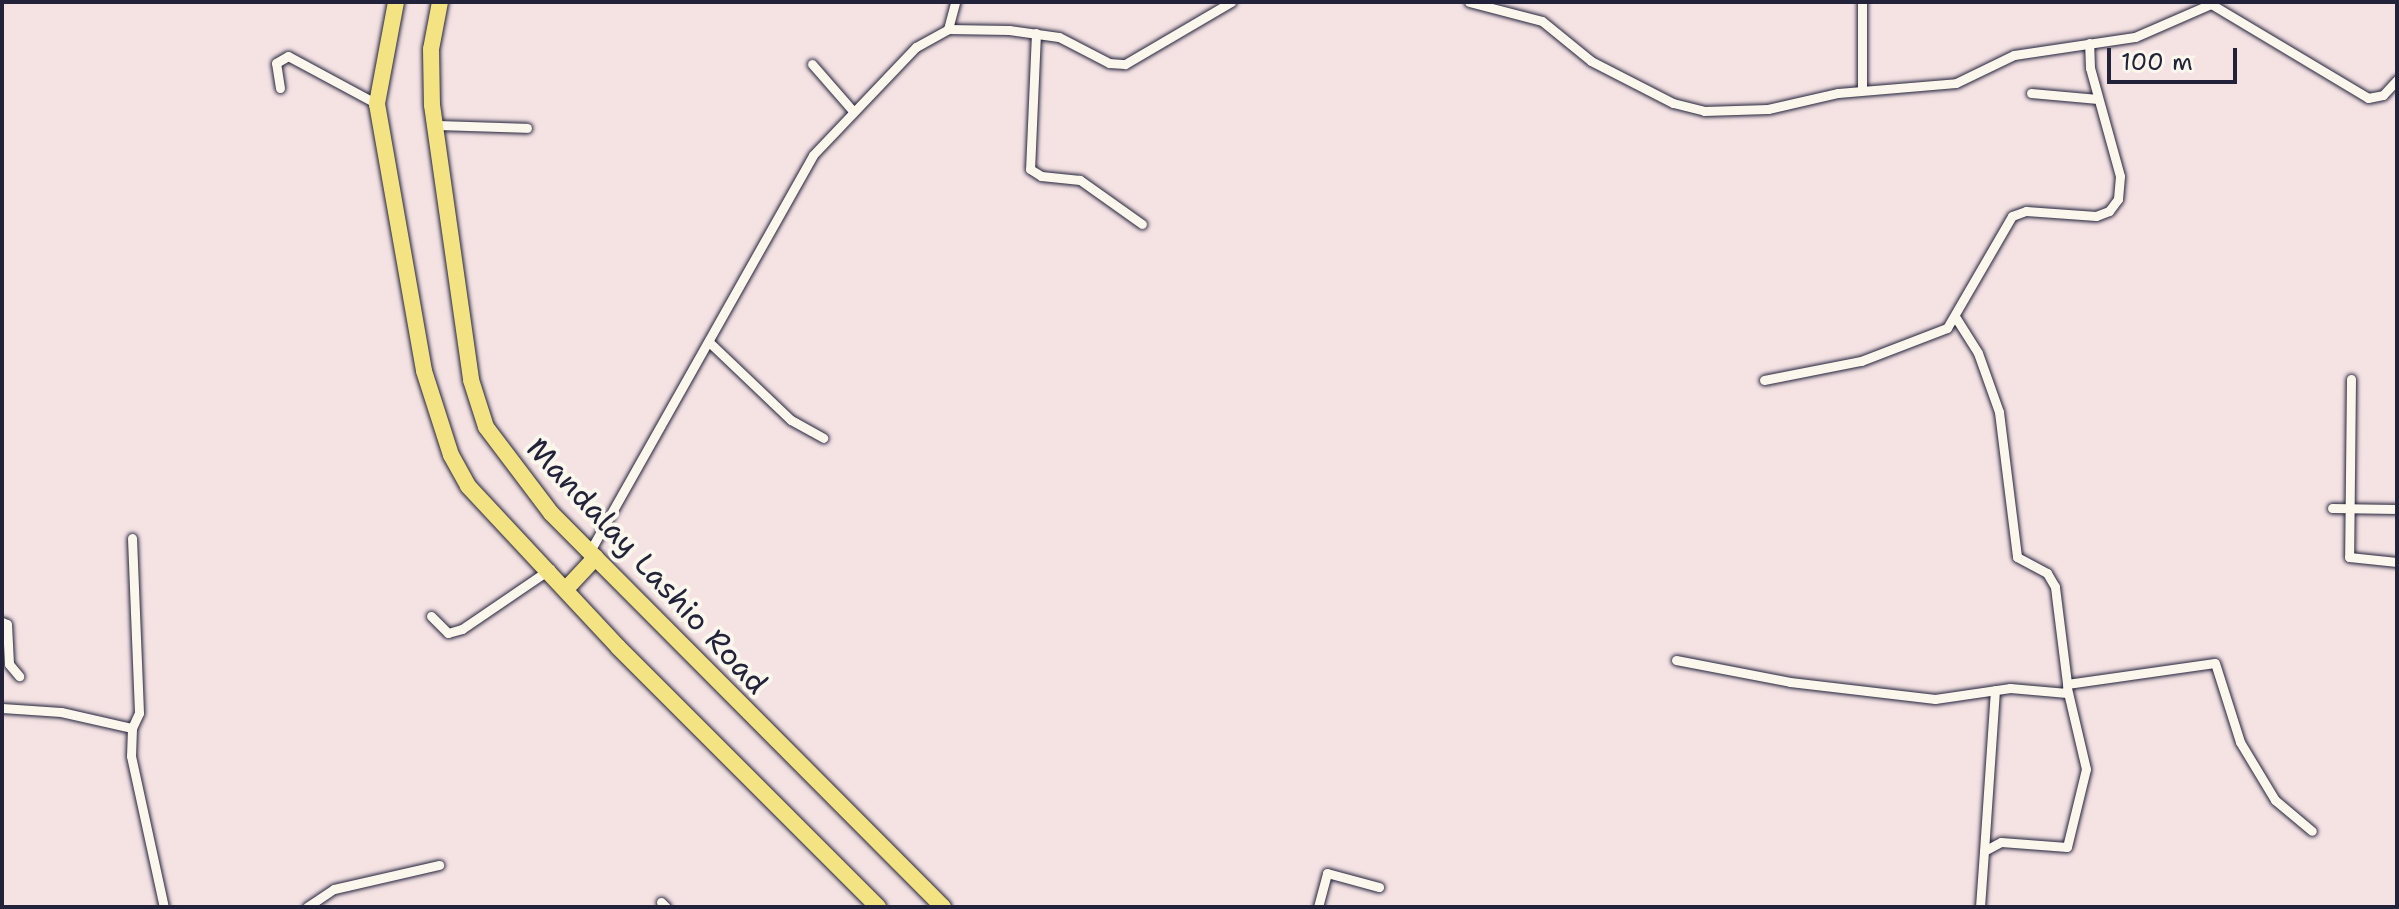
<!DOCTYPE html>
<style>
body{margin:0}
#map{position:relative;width:2399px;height:909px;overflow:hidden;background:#f5e3e4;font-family:"Shantell Sans",sans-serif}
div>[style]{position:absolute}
.roads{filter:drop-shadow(0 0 2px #22223b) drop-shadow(0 0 2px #22223b)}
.street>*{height:9px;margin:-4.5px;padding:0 4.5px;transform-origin:4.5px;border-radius:4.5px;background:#fbf7ec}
.highway>*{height:16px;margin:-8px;padding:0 8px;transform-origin:8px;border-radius:8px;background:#f4e382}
span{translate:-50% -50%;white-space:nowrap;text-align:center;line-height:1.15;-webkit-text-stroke:8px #fbf7ec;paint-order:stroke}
.street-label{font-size:30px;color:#22223b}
.frame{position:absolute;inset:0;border:4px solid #22223b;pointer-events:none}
.scale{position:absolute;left:2107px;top:48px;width:130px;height:36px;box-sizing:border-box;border:4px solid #22223b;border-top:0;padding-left:10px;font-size:24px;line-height:28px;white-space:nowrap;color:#22223b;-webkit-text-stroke:6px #fbf7ec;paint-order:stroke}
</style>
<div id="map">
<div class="roads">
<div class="street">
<div style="left:1469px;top:2px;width:75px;rotate:14.6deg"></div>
<div style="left:1542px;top:21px;width:63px;rotate:39.2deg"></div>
<div style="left:1591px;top:61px;width:92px;rotate:27.1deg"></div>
<div style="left:1673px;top:103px;width:32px;rotate:14deg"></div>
<div style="left:1704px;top:111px;width:64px;rotate:-1.8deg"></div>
<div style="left:1768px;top:109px;width:72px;rotate:-12.9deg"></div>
<div style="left:1838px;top:93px;width:118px;rotate:-4.8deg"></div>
<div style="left:1956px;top:83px;width:64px;rotate:-25.8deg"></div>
<div style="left:2014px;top:55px;width:122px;rotate:-8.5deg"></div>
<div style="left:2135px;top:37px;width:83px;rotate:-23.5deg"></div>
<div style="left:2211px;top:4px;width:183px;rotate:30.9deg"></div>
<div style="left:2368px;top:98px;width:15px;rotate:-11deg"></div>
<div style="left:2383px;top:95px;width:21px;rotate:-47deg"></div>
<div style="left:1862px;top:2px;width:87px;rotate:90deg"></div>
<div style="left:948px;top:29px;width:28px;rotate:-75deg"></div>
<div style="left:1036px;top:33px;width:136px;rotate:92.5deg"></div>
<div style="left:1030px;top:169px;width:13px;rotate:32deg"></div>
<div style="left:1041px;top:176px;width:39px;rotate:6deg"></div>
<div style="left:1080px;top:180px;width:76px;rotate:35.4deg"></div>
<div style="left:812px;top:64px;width:62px;rotate:48.9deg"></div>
<div style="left:280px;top:88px;width:25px;rotate:-99deg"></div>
<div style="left:276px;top:63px;width:14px;rotate:-30deg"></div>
<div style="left:288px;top:56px;width:101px;rotate:28.3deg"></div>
<div style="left:2031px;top:93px;width:67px;rotate:5.1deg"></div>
<div style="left:434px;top:125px;width:93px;rotate:1.8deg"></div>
<div style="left:1956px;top:318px;width:41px;rotate:57.8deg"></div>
<div style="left:1978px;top:353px;width:63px;rotate:70.4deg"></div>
<div style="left:1999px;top:412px;width:146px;rotate:82.9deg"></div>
<div style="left:2017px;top:557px;width:34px;rotate:28deg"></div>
<div style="left:2047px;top:573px;width:16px;rotate:60deg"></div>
<div style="left:2055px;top:587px;width:98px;rotate:82.9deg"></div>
<div style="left:2067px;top:684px;width:149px;rotate:-8.1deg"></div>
<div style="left:2215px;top:663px;width:83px;rotate:72.4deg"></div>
<div style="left:2240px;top:742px;width:68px;rotate:58.9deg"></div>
<div style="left:2275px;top:800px;width:48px;rotate:40deg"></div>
<div style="left:709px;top:342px;width:113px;rotate:43.6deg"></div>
<div style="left:791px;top:420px;width:37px;rotate:29deg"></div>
<div style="left:2351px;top:379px;width:178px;rotate:90.6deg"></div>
<div style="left:2349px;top:557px;width:48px;rotate:5.9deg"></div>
<div style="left:1764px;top:380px;width:99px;rotate:-11.1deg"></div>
<div style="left:1861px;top:361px;width:92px;rotate:-21deg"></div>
<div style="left:1947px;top:328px;width:129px;rotate:-59.9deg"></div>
<div style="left:2012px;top:216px;width:15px;rotate:-20deg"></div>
<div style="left:2026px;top:211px;width:70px;rotate:4.1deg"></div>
<div style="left:2096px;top:216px;width:14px;rotate:-21deg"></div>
<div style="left:2109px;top:211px;width:15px;rotate:-53deg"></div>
<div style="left:2118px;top:199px;width:23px;rotate:-85deg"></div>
<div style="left:2120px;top:176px;width:112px;rotate:-105.5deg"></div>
<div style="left:2090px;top:68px;width:25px;rotate:-92deg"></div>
<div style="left:2332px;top:508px;width:65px;rotate:0.9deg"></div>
<div style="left:132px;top:538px;width:175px;rotate:87.7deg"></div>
<div style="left:139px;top:713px;width:17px;rotate:115deg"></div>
<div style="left:132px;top:728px;width:28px;rotate:92deg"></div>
<div style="left:131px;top:756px;width:155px;rotate:77.7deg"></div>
<div style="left:590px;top:551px;width:454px;rotate:-60.6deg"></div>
<div style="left:813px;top:155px;width:149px;rotate:-46.4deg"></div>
<div style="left:916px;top:47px;width:37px;rotate:-29deg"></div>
<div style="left:948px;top:29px;width:61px;rotate:0.9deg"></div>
<div style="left:1009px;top:30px;width:50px;rotate:8deg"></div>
<div style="left:1059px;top:37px;width:56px;rotate:27.5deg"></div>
<div style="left:1109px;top:63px;width:16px;rotate:4deg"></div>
<div style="left:1125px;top:64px;width:123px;rotate:-30.3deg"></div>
<div style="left:431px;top:616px;width:24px;rotate:45deg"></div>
<div style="left:448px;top:633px;width:15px;rotate:-16deg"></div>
<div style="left:462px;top:629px;width:107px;rotate:-34.3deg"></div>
<div style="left:2px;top:622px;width:5px;rotate:22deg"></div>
<div style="left:7px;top:624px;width:40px;rotate:87.1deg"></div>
<div style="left:9px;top:664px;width:16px;rotate:50deg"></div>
<div style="left:1676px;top:660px;width:116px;rotate:10.9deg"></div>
<div style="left:1790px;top:682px;width:146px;rotate:6.7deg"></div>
<div style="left:1935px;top:699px;width:76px;rotate:-8.3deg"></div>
<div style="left:2010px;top:688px;width:57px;rotate:5deg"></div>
<div style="left:2px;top:708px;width:59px;rotate:3.9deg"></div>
<div style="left:61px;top:712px;width:73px;rotate:12.7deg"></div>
<div style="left:1984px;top:851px;width:161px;rotate:-86.1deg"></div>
<div style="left:661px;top:902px;width:7px;rotate:45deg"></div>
<div style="left:307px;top:907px;width:32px;rotate:-34deg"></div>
<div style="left:334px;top:889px;width:108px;rotate:-12.9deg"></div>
<div style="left:1318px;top:907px;width:35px;rotate:-75deg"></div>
<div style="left:1327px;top:873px;width:54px;rotate:15.1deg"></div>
<div style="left:1980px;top:907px;width:56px;rotate:-85.9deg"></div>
<div style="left:1984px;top:851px;width:19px;rotate:-28deg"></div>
<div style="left:2001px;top:842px;width:66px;rotate:4.3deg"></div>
<div style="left:2067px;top:847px;width:80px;rotate:-76.3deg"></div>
<div style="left:2086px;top:769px;width:83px;rotate:-103.2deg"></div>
</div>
<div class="highway">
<div style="left:396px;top:2px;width:104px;rotate:100.6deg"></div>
<div style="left:377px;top:104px;width:271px;rotate:80deg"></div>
<div style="left:424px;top:371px;width:88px;rotate:72.2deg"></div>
<div style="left:451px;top:455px;width:35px;rotate:61deg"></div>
<div style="left:468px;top:486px;width:220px;rotate:47deg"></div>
<div style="left:618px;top:647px;width:368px;rotate:45deg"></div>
<div style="left:440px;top:2px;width:48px;rotate:100.8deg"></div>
<div style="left:431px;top:49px;width:56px;rotate:89deg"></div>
<div style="left:432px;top:105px;width:278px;rotate:81.9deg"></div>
<div style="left:471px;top:380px;width:49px;rotate:72.3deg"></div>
<div style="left:486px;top:427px;width:108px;rotate:52.9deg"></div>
<div style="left:551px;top:513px;width:556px;rotate:45.15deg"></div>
<div style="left:567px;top:588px;width:42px;rotate:-46.9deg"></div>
</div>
</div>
<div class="street-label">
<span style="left:647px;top:566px;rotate:47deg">Mandalay Lashio Road</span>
</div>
<div class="frame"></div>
<div class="scale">100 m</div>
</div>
